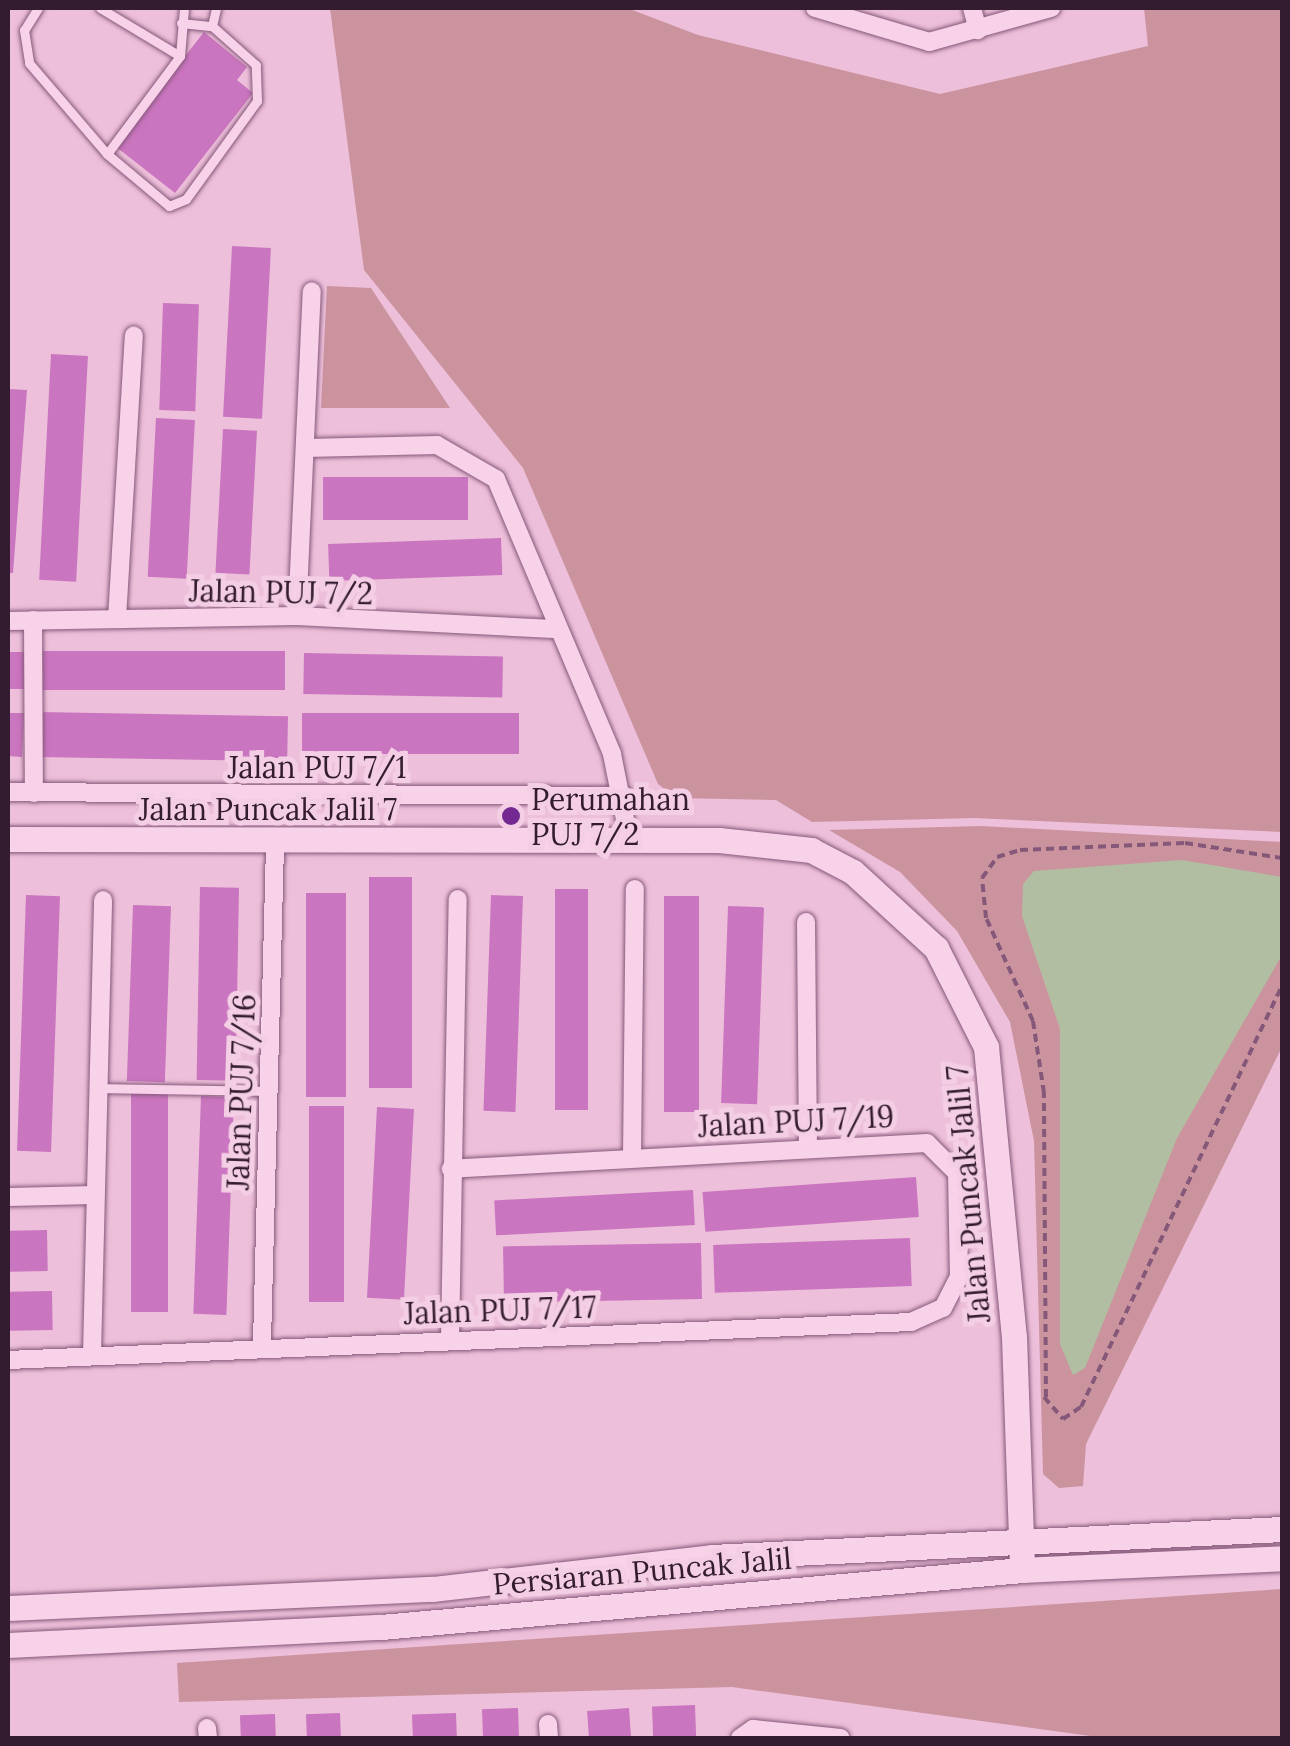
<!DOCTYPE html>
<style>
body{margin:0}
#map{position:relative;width:1290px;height:1746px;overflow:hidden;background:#edbfda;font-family:Lora,serif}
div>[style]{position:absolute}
.green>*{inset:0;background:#ca939d}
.water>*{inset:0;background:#b2bea2}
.building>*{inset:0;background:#ca75bf;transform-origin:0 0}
.path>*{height:4px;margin-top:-2px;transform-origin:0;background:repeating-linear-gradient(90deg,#85587a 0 8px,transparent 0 13px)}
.roads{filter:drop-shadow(0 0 2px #85587a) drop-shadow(0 0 2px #85587a)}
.lane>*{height:9px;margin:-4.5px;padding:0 4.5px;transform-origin:4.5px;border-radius:4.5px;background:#f8d2e8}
.street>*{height:18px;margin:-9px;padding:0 9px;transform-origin:9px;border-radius:9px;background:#f8d2e8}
.secondary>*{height:25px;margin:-12.5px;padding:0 12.5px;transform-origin:12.5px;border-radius:12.5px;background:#f8d2e8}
.dots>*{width:28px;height:28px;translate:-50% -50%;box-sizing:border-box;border:5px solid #f4cee4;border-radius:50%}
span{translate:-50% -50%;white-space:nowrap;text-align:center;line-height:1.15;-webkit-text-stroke:10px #f4cee4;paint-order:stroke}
.street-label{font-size:30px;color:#341c30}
.poi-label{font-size:30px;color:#341c30}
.left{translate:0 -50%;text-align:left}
.frame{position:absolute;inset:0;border:10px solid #341c30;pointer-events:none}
</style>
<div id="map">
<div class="green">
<div style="clip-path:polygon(330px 8px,627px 8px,698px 35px,940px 94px,1148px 46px,1144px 8px,1282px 8px,1282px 832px,974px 818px,812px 822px,776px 800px,676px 798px,658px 784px,523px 468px,364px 270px)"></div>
<div style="clip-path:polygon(327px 286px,371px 288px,450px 408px,321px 408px)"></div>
<div style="clip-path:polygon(981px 826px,1282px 842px,1282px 1047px,1086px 1444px,1083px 1486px,1059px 1488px,1043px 1474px,1034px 1141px,1010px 1022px,957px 931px,900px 872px,829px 830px)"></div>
<div style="clip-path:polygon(1282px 1589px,1282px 1738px,1105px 1738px,732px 1687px,179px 1702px,177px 1663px)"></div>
</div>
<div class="water">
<div style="clip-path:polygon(1182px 860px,1282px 877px,1282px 955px,1177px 1138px,1085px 1368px,1073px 1375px,1060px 1344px,1060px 1029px,1022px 916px,1023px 884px,1034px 871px)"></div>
</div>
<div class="building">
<div style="clip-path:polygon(204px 32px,247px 67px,237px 80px,253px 93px,175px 193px,115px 146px)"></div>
<div style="left:232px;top:246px;width:39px;height:171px;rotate:3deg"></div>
<div style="left:163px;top:303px;width:36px;height:107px;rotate:2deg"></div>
<div style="left:51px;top:354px;width:37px;height:226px;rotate:3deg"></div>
<div style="clip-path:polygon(8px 389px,27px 390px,13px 573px,8px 573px)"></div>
<div style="left:156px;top:418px;width:39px;height:159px;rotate:3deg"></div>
<div style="left:223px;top:429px;width:34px;height:144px;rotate:3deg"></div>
<div style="left:323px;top:477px;width:145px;height:43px"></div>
<div style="left:501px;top:538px;width:37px;height:173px;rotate:88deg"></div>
<div style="left:39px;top:651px;width:246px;height:39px"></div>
<div style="left:8px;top:652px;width:17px;height:37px"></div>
<div style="left:304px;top:653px;width:199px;height:41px;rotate:1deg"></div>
<div style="left:38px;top:712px;width:250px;height:45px;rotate:1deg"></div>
<div style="clip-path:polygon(8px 713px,24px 713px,22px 757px,8px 756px)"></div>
<div style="left:519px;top:713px;width:41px;height:217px;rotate:90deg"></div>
<div style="left:369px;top:877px;width:43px;height:211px"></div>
<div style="left:200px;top:887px;width:39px;height:193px;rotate:1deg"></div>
<div style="left:555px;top:889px;width:33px;height:221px"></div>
<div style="left:306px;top:893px;width:40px;height:204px"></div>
<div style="left:26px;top:895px;width:34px;height:256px;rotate:2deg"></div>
<div style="left:491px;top:895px;width:32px;height:216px;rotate:2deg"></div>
<div style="left:664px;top:896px;width:35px;height:216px"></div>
<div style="left:133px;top:905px;width:38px;height:176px;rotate:2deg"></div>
<div style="left:728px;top:906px;width:36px;height:197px;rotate:2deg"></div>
<div style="left:168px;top:1093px;width:219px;height:37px;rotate:90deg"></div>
<div style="left:201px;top:1096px;width:33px;height:218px;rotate:2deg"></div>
<div style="left:309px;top:1106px;width:35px;height:196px"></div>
<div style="left:377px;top:1107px;width:37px;height:191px;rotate:3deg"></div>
<div style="left:916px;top:1177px;width:40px;height:214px;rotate:86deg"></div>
<div style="left:693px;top:1190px;width:35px;height:199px;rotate:87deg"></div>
<div style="left:47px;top:1230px;width:41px;height:39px;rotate:89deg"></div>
<div style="left:910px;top:1238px;width:48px;height:197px;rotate:88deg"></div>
<div style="left:701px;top:1243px;width:56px;height:198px;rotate:89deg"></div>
<div style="left:52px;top:1291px;width:39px;height:44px;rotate:89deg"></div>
<div style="left:695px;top:1705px;width:33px;height:43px;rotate:88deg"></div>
<div style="left:518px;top:1708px;width:30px;height:36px;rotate:88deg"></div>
<div style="left:629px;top:1708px;width:30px;height:42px;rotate:86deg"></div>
<div style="left:340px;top:1713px;width:25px;height:34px;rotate:88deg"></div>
<div style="left:456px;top:1713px;width:25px;height:44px;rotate:88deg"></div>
<div style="left:275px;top:1714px;width:24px;height:35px;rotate:88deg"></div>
</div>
<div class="path">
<div style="left:1044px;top:1397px;width:29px;rotate:49deg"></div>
<div style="left:1063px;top:1419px;width:22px;rotate:-34deg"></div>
<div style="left:1081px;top:1407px;width:467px;rotate:-64.5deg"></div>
<div style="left:1046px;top:1397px;width:304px;rotate:-90.4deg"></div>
<div style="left:1044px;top:1093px;width:73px;rotate:-98.7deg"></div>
<div style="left:1033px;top:1021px;width:113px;rotate:-114.5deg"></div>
<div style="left:986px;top:918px;width:40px;rotate:-95.7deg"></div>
<div style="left:982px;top:878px;width:26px;rotate:-54deg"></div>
<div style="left:997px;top:857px;width:24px;rotate:-17deg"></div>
<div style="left:1020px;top:850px;width:165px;rotate:-2.4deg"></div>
<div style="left:1185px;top:843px;width:98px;rotate:8.8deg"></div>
</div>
<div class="roads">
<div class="lane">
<div style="left:38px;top:8px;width:26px;rotate:122deg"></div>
<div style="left:24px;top:30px;width:33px;rotate:81deg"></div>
<div style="left:29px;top:63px;width:120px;rotate:49.4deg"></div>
<div style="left:107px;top:154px;width:81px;rotate:40deg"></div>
<div style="left:169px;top:206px;width:18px;rotate:-22deg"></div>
<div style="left:186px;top:199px;width:121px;rotate:-54.1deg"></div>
<div style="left:257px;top:101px;width:36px;rotate:-92deg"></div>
<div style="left:256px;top:65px;width:59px;rotate:-138.4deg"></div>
<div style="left:212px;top:26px;width:18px;rotate:-77deg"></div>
<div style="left:100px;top:8px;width:93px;rotate:31deg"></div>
<div style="left:181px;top:23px;width:31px;rotate:6deg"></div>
<div style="left:107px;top:154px;width:122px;rotate:-53.3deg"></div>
<div style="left:180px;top:56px;width:48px;rotate:-85.2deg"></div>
<div style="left:98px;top:1088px;width:171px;rotate:1deg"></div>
</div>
<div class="street">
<div style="left:815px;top:8px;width:119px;rotate:16.6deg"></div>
<div style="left:929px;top:42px;width:127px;rotate:-15.6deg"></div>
<div style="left:972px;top:8px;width:23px;rotate:75deg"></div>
<div style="left:305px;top:448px;width:132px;rotate:-1.3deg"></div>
<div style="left:437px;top:445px;width:68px;rotate:30deg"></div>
<div style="left:496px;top:479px;width:298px;rotate:67.1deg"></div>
<div style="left:612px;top:754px;width:87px;rotate:78.7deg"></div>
<div style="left:297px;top:616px;width:325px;rotate:-87.4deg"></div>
<div style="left:117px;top:619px;width:284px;rotate:-86.6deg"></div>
<div style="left:33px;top:620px;width:173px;rotate:89.7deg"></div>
<div style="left:8px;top:621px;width:289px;rotate:-1deg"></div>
<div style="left:297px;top:616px;width:257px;rotate:2.9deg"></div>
<div style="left:8px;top:792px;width:617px;rotate:0.37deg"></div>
<div style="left:806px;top:922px;width:225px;rotate:89.5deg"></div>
<div style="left:632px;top:1157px;width:268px;rotate:-89.4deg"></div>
<div style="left:8px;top:1197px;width:87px;rotate:-1.3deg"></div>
<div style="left:450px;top:1340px;width:441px;rotate:-89deg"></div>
<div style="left:262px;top:1342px;width:498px;rotate:-88.5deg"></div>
<div style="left:92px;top:1354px;width:454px;rotate:-88.6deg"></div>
<div style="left:8px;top:1360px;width:904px;rotate:-2.41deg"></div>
<div style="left:911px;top:1322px;width:35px;rotate:-24deg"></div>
<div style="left:943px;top:1308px;width:35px;rotate:-63deg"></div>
<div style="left:959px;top:1277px;width:104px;rotate:-91.1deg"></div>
<div style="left:957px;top:1173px;width:42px;rotate:-135deg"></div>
<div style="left:927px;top:1143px;width:477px;rotate:176.9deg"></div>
<div style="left:548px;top:1724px;width:14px;rotate:86deg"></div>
<div style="left:207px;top:1728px;width:10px;rotate:84deg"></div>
<div style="left:740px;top:1738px;width:16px;rotate:-35deg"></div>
<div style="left:753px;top:1729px;width:88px;rotate:5.8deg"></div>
</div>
<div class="secondary">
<div style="left:8px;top:839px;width:711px;rotate:0.08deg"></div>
<div style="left:719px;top:840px;width:93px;rotate:6.2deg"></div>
<div style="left:811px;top:850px;width:47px;rotate:27.6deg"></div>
<div style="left:853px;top:872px;width:113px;rotate:42.5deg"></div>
<div style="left:936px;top:948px;width:111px;rotate:63.2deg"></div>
<div style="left:986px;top:1047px;width:291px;rotate:84.5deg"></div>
<div style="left:1014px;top:1337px;width:233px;rotate:88deg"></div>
<div style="left:8px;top:1608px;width:425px;rotate:-2.6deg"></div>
<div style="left:433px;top:1589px;width:281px;rotate:-6.5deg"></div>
<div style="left:712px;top:1557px;width:571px;rotate:-2.81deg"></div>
<div style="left:8px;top:1645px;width:373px;rotate:-2.8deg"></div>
<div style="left:381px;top:1627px;width:644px;rotate:-5.08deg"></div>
<div style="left:1022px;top:1570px;width:260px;rotate:-2.6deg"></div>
</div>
</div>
<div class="dots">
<div style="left:511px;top:816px;background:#742992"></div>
</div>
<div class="street-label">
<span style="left:281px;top:592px;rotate:1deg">Jalan PUJ 7/2</span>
<span style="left:317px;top:767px">Jalan PUJ 7/1</span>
<span style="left:268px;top:809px">Jalan Puncak Jalil 7</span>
<span style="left:241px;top:1092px;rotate:-88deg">Jalan PUJ 7/16</span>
<span style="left:796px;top:1121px;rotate:-3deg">Jalan PUJ 7/19</span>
<span style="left:968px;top:1194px;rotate:-95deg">Jalan Puncak Jalil 7</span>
<span style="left:500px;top:1310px;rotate:-2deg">Jalan PUJ 7/17</span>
<span style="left:642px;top:1571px;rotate:-5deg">Persiaran Puncak Jalil</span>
</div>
<div class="poi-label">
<span class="left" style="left:531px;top:816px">Perumahan<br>PUJ 7/2</span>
</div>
<div class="frame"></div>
</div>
